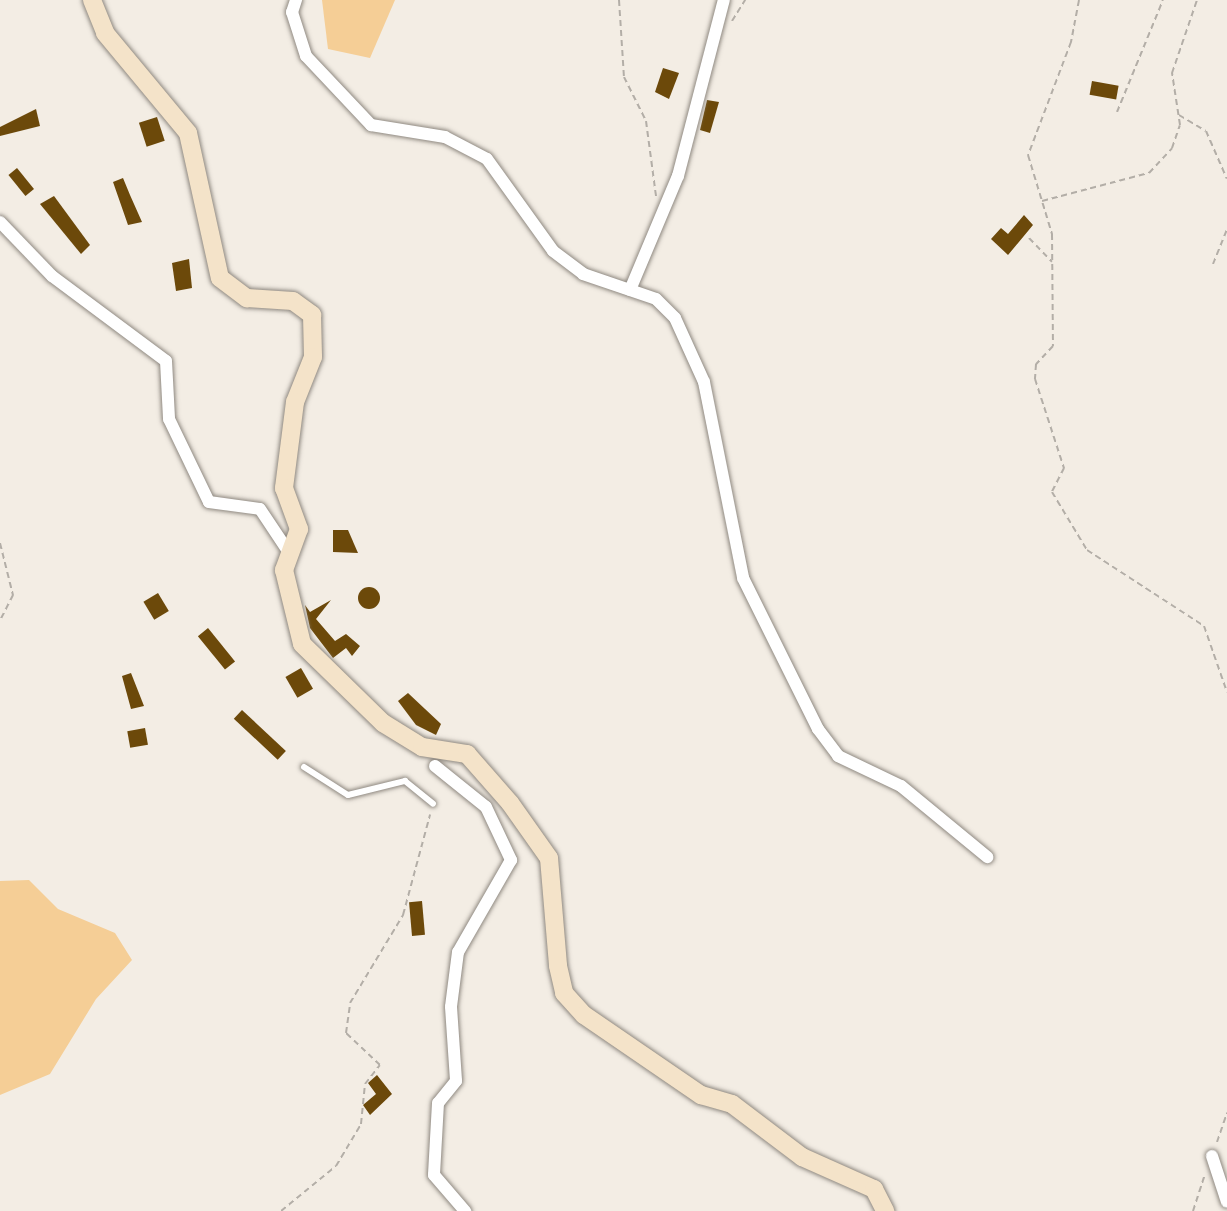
<!DOCTYPE html>
<style>
body{margin:0}
#map{position:relative;width:1227px;height:1211px;overflow:hidden;background:#f3ede4;font-family:"Roboto Condensed",sans-serif}
div>[style]{position:absolute}
.green>*{inset:0;background:#f5ce96}
.building>*{inset:0;background:#6c490a;transform-origin:0 0}
.round{border-radius:50%}
.path>*{height:2px;margin-top:-1px;transform-origin:0;background:repeating-linear-gradient(90deg,#b3aea7 0 6px,transparent 0 10px)}
.roads{filter:drop-shadow(0 0 2px #8f8981) drop-shadow(0 0 2px #8f8981)}
.lane>*{height:6px;margin:-3px;padding:0 3px;transform-origin:3px;border-radius:3px;background:#fff}
.street>*{height:12px;margin:-6px;padding:0 6px;transform-origin:6px;border-radius:6px;background:#fff}
.secondary>*{height:18px;margin:-9px;padding:0 9px;transform-origin:9px;border-radius:9px;background:#f4e3c9}
span{translate:-50% -50%;white-space:nowrap;text-align:center;line-height:1.15;-webkit-text-stroke:8px #fffaf3;paint-order:stroke}
</style>
<div id="map">
<div class="green">
<div style="clip-path:polygon(322px 0,395px 0,370px 58px,328px 49px)"></div>
<div style="clip-path:polygon(29px 880px,58px 909px,115px 933px,132px 960px,96px 999px,50px 1074px,0 1095px,0 881px)"></div>
</div>
<div class="building">
<div style="clip-path:polygon(663px 68px,679px 73px,669px 99px,655px 92px)"></div>
<div style="left:1092px;top:81px;width:27px;height:14px;rotate:10deg"></div>
<div style="clip-path:polygon(707px 100px,719px 102px,710px 133px,700px 130px)"></div>
<div style="clip-path:polygon(36px 109px,40px 126px,0 136px,0 127px)"></div>
<div style="left:157px;top:117px;width:25px;height:19px;rotate:72deg"></div>
<div style="left:17px;top:168px;width:27px;height:11px;rotate:51deg"></div>
<div style="clip-path:polygon(123px 178px,130px 195px,142px 222px,128px 225px,113px 182px)"></div>
<div style="clip-path:polygon(54px 196px,90px 245px,81px 254px,40px 204px)"></div>
<div style="clip-path:polygon(1024px 215px,1033px 225px,1008px 255px,991px 239px,1001px 228px,1008px 234px)"></div>
<div style="clip-path:polygon(189px 259px,192px 288px,176px 291px,172px 263px)"></div>
<div style="clip-path:polygon(333px 530px,348px 530px,358px 553px,333px 552px)"></div>
<div class="round" style="left:358px;top:587px;width:22px;height:22px"></div>
<div style="left:158px;top:593px;width:21px;height:17px;rotate:59deg"></div>
<div style="clip-path:polygon(331px 600px,316px 619px,335px 641px,346px 634px,360px 646px,352px 656px,346px 648px,333px 658px,310px 628px,305px 605px,310px 612px)"></div>
<div style="left:208px;top:628px;width:43px;height:13px;rotate:51deg"></div>
<div style="left:301px;top:668px;width:24px;height:18px;rotate:60deg"></div>
<div style="clip-path:polygon(131px 673px,144px 706px,131px 709px,122px 676px)"></div>
<div style="clip-path:polygon(408px 693px,441px 724px,436px 735px,416px 725px,398px 701px)"></div>
<div style="left:242px;top:710px;width:60px;height:12px;rotate:43deg"></div>
<div style="left:145px;top:728px;width:17px;height:18px;rotate:80deg"></div>
<div style="left:422px;top:901px;width:34px;height:13px;rotate:85deg"></div>
<div style="clip-path:polygon(377px 1075px,392px 1094px,370px 1115px,363px 1105px,376px 1094px,368px 1083px)"></div>
</div>
<div class="path">
<div style="left:619px;top:0;width:77px;rotate:86.3deg"></div>
<div style="left:624px;top:77px;width:49px;rotate:63.4deg"></div>
<div style="left:646px;top:121px;width:76px;rotate:82.4deg"></div>
<div style="left:1079px;top:0;width:43px;rotate:100.8deg"></div>
<div style="left:1071px;top:42px;width:121px;rotate:110.8deg"></div>
<div style="left:1028px;top:155px;width:83px;rotate:73.1deg"></div>
<div style="left:1052px;top:234px;width:112px;rotate:89.5deg"></div>
<div style="left:1053px;top:346px;width:25px;rotate:133deg"></div>
<div style="left:1036px;top:364px;width:15px;rotate:94deg"></div>
<div style="left:1035px;top:379px;width:94px;rotate:72deg"></div>
<div style="left:1064px;top:468px;width:27px;rotate:117deg"></div>
<div style="left:1052px;top:492px;width:68px;rotate:58.9deg"></div>
<div style="left:1087px;top:550px;width:140px;rotate:33deg"></div>
<div style="left:1204px;top:626px;width:70px;rotate:70.8deg"></div>
<div style="left:732px;top:21px;width:25px;rotate:-58deg"></div>
<div style="left:1117px;top:112px;width:121px;rotate:-67.7deg"></div>
<div style="left:1179px;top:115px;width:31px;rotate:31deg"></div>
<div style="left:1206px;top:131px;width:52px;rotate:66.4deg"></div>
<div style="left:1042px;top:201px;width:111px;rotate:-14.7deg"></div>
<div style="left:1149px;top:173px;width:34px;rotate:-47deg"></div>
<div style="left:1172px;top:148px;width:24px;rotate:-71deg"></div>
<div style="left:1180px;top:125px;width:53px;rotate:-98.7deg"></div>
<div style="left:1172px;top:73px;width:77px;rotate:-71.1deg"></div>
<div style="left:1029px;top:238px;width:33px;rotate:46deg"></div>
<div style="left:1213px;top:264px;width:37px;rotate:-68deg"></div>
<div style="left:0;top:543px;width:54px;rotate:76deg"></div>
<div style="left:13px;top:595px;width:29px;rotate:117deg"></div>
<div style="left:1217px;top:1142px;width:31px;rotate:-71deg"></div>
<div style="left:281px;top:1211px;width:71px;rotate:-39.3deg"></div>
<div style="left:336px;top:1166px;width:49px;rotate:-59.2deg"></div>
<div style="left:361px;top:1124px;width:40px;rotate:-84.3deg"></div>
<div style="left:365px;top:1084px;width:24px;rotate:-52deg"></div>
<div style="left:380px;top:1065px;width:47px;rotate:-136.7deg"></div>
<div style="left:346px;top:1033px;width:30px;rotate:-82deg"></div>
<div style="left:350px;top:1003px;width:103px;rotate:-58.9deg"></div>
<div style="left:403px;top:915px;width:104px;rotate:-74.9deg"></div>
<div style="left:1193px;top:1211px;width:38px;rotate:-72deg"></div>
</div>
<div class="roads">
<div class="lane">
<div style="left:304px;top:767px;width:52px;rotate:32.5deg"></div>
<div style="left:348px;top:795px;width:59px;rotate:-13.8deg"></div>
<div style="left:405px;top:781px;width:36px;rotate:39deg"></div>
</div>
<div class="street">
<div style="left:296px;top:0;width:13px;rotate:108deg"></div>
<div style="left:292px;top:12px;width:46px;rotate:72.3deg"></div>
<div style="left:306px;top:56px;width:95px;rotate:46.7deg"></div>
<div style="left:371px;top:125px;width:75px;rotate:9.2deg"></div>
<div style="left:445px;top:137px;width:47px;rotate:27.6deg"></div>
<div style="left:487px;top:159px;width:113px;rotate:54.3deg"></div>
<div style="left:553px;top:251px;width:38px;rotate:37deg"></div>
<div style="left:583px;top:274px;width:77px;rotate:18.9deg"></div>
<div style="left:656px;top:299px;width:27px;rotate:45deg"></div>
<div style="left:675px;top:318px;width:70px;rotate:65.6deg"></div>
<div style="left:704px;top:382px;width:200px;rotate:78.7deg"></div>
<div style="left:743px;top:578px;width:169px;rotate:63.6deg"></div>
<div style="left:818px;top:729px;width:34px;rotate:53deg"></div>
<div style="left:838px;top:756px;width:70px;rotate:25.5deg"></div>
<div style="left:901px;top:786px;width:112px;rotate:39.5deg"></div>
<div style="left:0;top:222px;width:75px;rotate:46.1deg"></div>
<div style="left:52px;top:276px;width:142px;rotate:36.7deg"></div>
<div style="left:166px;top:361px;width:58px;rotate:87deg"></div>
<div style="left:169px;top:419px;width:92px;rotate:64.3deg"></div>
<div style="left:209px;top:502px;width:51px;rotate:7.8deg"></div>
<div style="left:260px;top:509px;width:50px;rotate:56.3deg"></div>
<div style="left:630px;top:290px;width:124px;rotate:-67.2deg"></div>
<div style="left:678px;top:176px;width:182px;rotate:-75.4deg"></div>
<div style="left:435px;top:766px;width:65px;rotate:38.8deg"></div>
<div style="left:486px;top:807px;width:59px;rotate:64.7deg"></div>
<div style="left:511px;top:860px;width:106px;rotate:119.9deg"></div>
<div style="left:458px;top:952px;width:55px;rotate:97.3deg"></div>
<div style="left:451px;top:1007px;width:74px;rotate:86.1deg"></div>
<div style="left:456px;top:1081px;width:28px;rotate:129deg"></div>
<div style="left:438px;top:1103px;width:72px;rotate:93.2deg"></div>
<div style="left:434px;top:1175px;width:48px;rotate:49.3deg"></div>
<div style="left:1212px;top:1156px;width:48px;rotate:71.9deg"></div>
</div>
<div class="secondary">
<div style="left:92px;top:0;width:35px;rotate:68deg"></div>
<div style="left:105px;top:33px;width:130px;rotate:50.3deg"></div>
<div style="left:188px;top:133px;width:148px;rotate:77.6deg"></div>
<div style="left:220px;top:278px;width:34px;rotate:37deg"></div>
<div style="left:247px;top:298px;width:46px;rotate:3.7deg"></div>
<div style="left:293px;top:301px;width:24px;rotate:36deg"></div>
<div style="left:312px;top:315px;width:42px;rotate:88.6deg"></div>
<div style="left:313px;top:357px;width:48px;rotate:111.8deg"></div>
<div style="left:295px;top:402px;width:87px;rotate:97.3deg"></div>
<div style="left:284px;top:488px;width:44px;rotate:69.9deg"></div>
<div style="left:299px;top:529px;width:44px;rotate:110.1deg"></div>
<div style="left:284px;top:570px;width:76px;rotate:76.3deg"></div>
<div style="left:302px;top:644px;width:113px;rotate:44.3deg"></div>
<div style="left:383px;top:723px;width:46px;rotate:31.6deg"></div>
<div style="left:422px;top:747px;width:46px;rotate:8.8deg"></div>
<div style="left:467px;top:754px;width:65px;rotate:48.7deg"></div>
<div style="left:510px;top:803px;width:67px;rotate:54.7deg"></div>
<div style="left:549px;top:858px;width:108px;rotate:85.2deg"></div>
<div style="left:558px;top:966px;width:28px;rotate:77deg"></div>
<div style="left:564px;top:993px;width:30px;rotate:48deg"></div>
<div style="left:584px;top:1015px;width:142px;rotate:34.4deg"></div>
<div style="left:701px;top:1095px;width:32px;rotate:16deg"></div>
<div style="left:732px;top:1104px;width:88px;rotate:37.1deg"></div>
<div style="left:802px;top:1157px;width:79px;rotate:24deg"></div>
<div style="left:874px;top:1189px;width:25px;rotate:63deg"></div>
</div>
</div>
</div>
